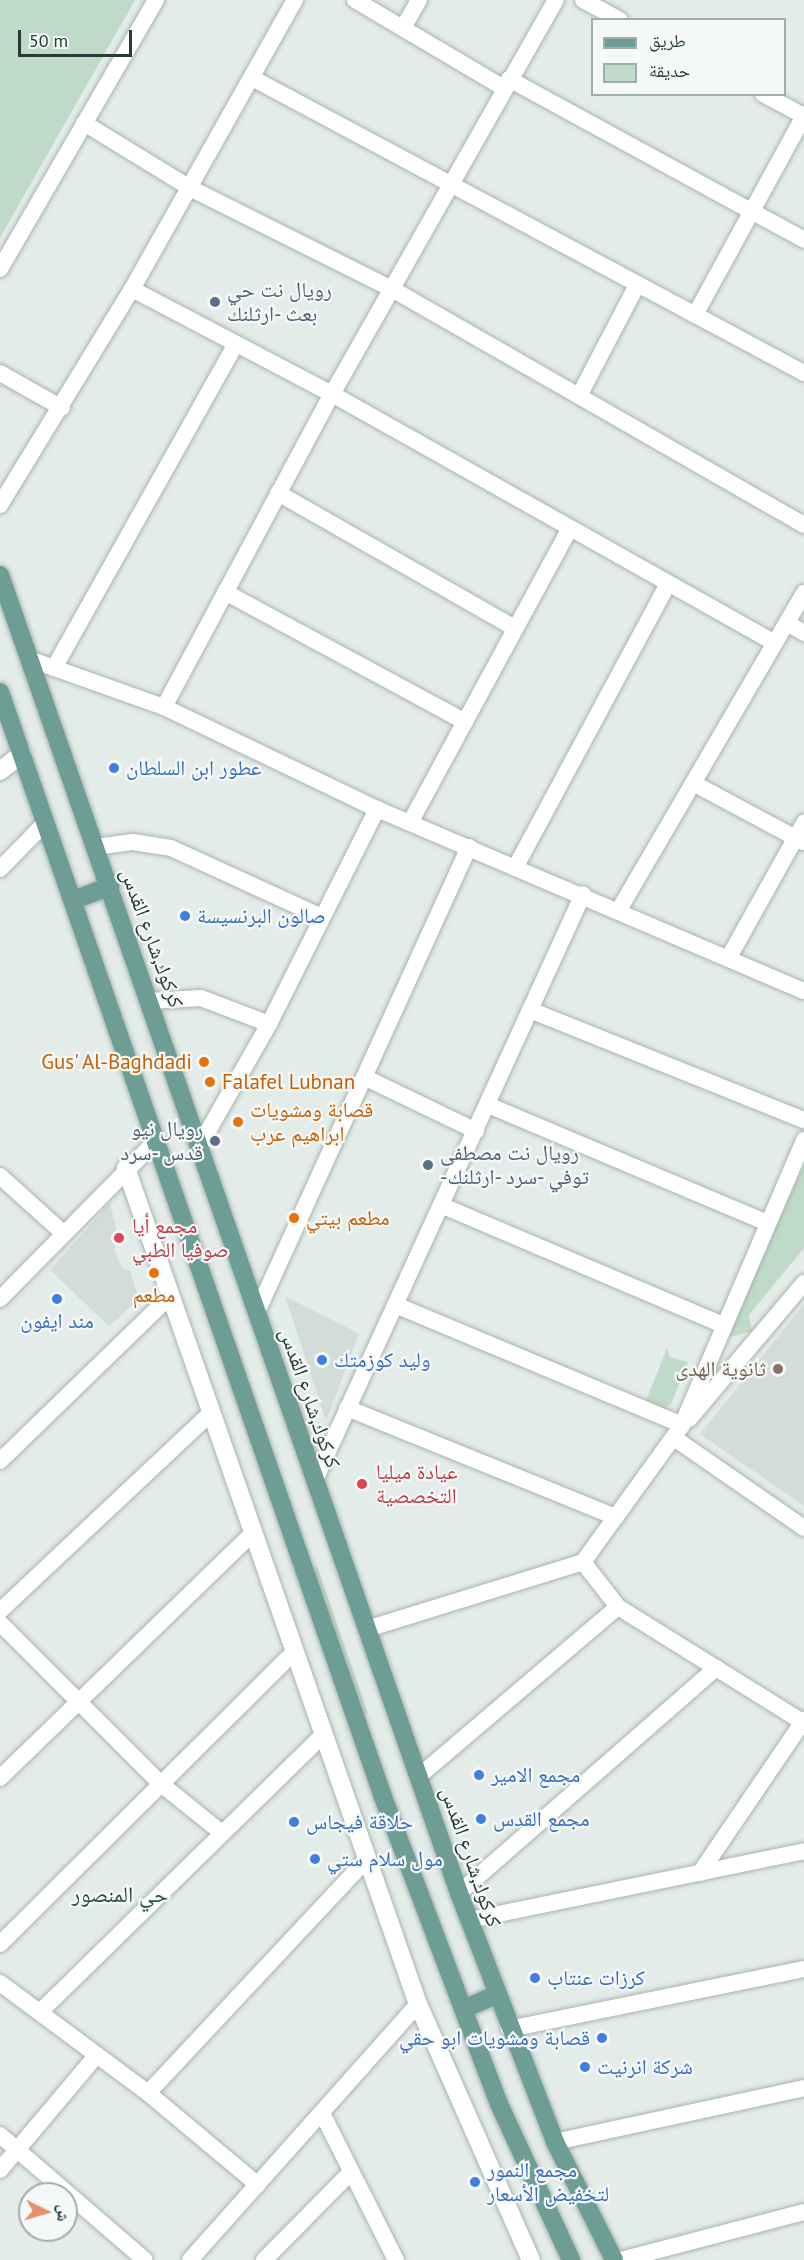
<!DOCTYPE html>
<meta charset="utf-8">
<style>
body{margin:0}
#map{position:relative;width:804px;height:2260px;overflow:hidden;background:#e4ece9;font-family:"PT Sans","Noto Naskh Arabic",sans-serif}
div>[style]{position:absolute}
.built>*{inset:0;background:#d2dcd8}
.green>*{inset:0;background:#bfdbc8;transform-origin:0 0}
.roads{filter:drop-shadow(0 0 2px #a7b4b0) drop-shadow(0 0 2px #a7b4b0)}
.minor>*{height:16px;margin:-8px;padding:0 8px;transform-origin:8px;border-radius:8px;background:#fff}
.tertiary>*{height:18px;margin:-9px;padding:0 9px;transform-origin:9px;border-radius:9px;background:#fff}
.primary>*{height:18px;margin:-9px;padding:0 9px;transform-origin:9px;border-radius:9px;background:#6d9d94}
.dots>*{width:16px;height:16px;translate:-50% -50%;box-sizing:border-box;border:3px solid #f4f9f7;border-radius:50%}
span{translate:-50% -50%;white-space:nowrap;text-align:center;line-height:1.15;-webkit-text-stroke:4.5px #f4f9f7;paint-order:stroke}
.service-label{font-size:21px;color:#4e5e75}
.left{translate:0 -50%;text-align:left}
.right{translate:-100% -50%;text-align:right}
.shop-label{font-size:21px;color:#366cbe}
.street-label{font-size:21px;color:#253c37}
.food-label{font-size:21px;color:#c56008}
.health-label{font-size:21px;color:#be3a42}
.education-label{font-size:21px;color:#785e54}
.neighbourhood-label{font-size:22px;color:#234c45}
.legend{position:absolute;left:591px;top:18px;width:195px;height:78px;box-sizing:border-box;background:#f4f9f7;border:2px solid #a1adaa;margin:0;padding:8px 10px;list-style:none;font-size:18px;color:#253c37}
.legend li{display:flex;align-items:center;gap:12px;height:30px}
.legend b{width:30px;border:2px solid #a1adaa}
.north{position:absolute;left:18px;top:2182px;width:60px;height:60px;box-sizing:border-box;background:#f4f9f7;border:2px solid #a1adaa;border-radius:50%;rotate:95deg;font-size:16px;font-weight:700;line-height:24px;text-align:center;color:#253c37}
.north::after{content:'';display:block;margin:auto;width:21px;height:27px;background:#e4906a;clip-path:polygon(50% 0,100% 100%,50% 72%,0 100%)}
.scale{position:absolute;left:18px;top:30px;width:114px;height:27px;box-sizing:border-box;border:3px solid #253c37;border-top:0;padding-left:8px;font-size:18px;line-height:21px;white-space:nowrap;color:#253c37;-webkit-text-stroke:4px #f4f9f7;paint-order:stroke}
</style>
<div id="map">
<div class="built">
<div style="clip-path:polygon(110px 1203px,119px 1240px,114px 1250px,122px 1268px,130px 1271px,139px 1299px,109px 1326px,50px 1270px)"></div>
<div style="clip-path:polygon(285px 1296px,359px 1334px,326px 1421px)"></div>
<div style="clip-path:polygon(804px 1304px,804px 1506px,700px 1434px)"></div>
</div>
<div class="green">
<div style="clip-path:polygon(0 0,135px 0,0 238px)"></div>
<div style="clip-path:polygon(804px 1166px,804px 1248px,749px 1315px,752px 1331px,723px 1339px)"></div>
<div style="clip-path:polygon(667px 1348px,670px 1357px,688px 1362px,671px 1404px,664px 1408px,646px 1401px)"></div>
<div style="left:317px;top:1566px;width:156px;height:8px;rotate:71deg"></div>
</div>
<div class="roads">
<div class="minor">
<div style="left:355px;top:0;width:173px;rotate:30.6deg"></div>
<div style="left:583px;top:0;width:42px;rotate:28.4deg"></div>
<div style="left:404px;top:26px;width:30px;rotate:-60deg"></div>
<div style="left:254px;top:79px;width:624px;rotate:28.13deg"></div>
<div style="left:509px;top:79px;width:336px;rotate:28.6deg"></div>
<div style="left:763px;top:94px;width:47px;rotate:28.2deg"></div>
<div style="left:84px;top:123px;width:124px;rotate:31.5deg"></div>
<div style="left:190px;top:188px;width:226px;rotate:26.6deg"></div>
<div style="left:392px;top:289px;width:475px;rotate:29.8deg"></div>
<div style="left:0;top:269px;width:311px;rotate:-59.9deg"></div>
<div style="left:132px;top:289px;width:226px;rotate:27.7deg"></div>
<div style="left:332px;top:394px;width:508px;rotate:29.34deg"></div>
<div style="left:695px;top:315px;width:227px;rotate:-61.3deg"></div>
<div style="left:0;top:373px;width:71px;rotate:29.4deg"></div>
<div style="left:579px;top:396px;width:125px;rotate:-62.4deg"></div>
<div style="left:278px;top:493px;width:273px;rotate:29.7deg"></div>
<div style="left:0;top:505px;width:253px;rotate:-58.6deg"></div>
<div style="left:132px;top:289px;width:332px;rotate:-60.6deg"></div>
<div style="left:225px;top:592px;width:273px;rotate:28.4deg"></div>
<div style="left:787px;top:623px;width:20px;rotate:30deg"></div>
<div style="left:29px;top:659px;width:143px;rotate:19.6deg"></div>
<div style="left:164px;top:707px;width:236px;rotate:25.6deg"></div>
<div style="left:377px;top:809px;width:464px;rotate:23.1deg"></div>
<div style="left:54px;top:668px;width:370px;rotate:-60.7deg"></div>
<div style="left:164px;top:707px;width:355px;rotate:-61.8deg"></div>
<div style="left:332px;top:394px;width:453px;rotate:-60.4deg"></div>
<div style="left:693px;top:783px;width:125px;rotate:28.2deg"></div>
<div style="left:411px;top:821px;width:331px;rotate:-61.5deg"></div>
<div style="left:96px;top:847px;width:37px;rotate:-8deg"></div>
<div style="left:133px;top:842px;width:38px;rotate:9deg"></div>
<div style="left:171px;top:848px;width:166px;rotate:24.6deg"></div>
<div style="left:515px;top:868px;width:323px;rotate:-61.7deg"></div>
<div style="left:0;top:869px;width:66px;rotate:-45.6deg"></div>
<div style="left:620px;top:908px;width:365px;rotate:-59.7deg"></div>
<div style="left:729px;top:957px;width:154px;rotate:-60.8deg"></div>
<div style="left:150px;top:1001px;width:51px;rotate:-3.4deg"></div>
<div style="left:201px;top:998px;width:73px;rotate:20.9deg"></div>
<div style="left:530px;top:1010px;width:295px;rotate:21.9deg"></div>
<div style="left:366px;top:1078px;width:122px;rotate:25.7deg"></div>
<div style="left:488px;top:1105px;width:303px;rotate:22.9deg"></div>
<div style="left:200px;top:1145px;width:139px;rotate:-60.3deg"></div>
<div style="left:269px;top:1024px;width:241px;rotate:-63.3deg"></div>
<div style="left:0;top:1176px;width:84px;rotate:42.1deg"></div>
<div style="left:443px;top:1206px;width:304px;rotate:23deg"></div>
<div style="left:0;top:1299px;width:219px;rotate:-45.4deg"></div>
<div style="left:398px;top:1306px;width:308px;rotate:22.7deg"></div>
<div style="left:257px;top:1312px;width:511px;rotate:-65.49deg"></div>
<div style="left:347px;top:1408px;width:290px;rotate:22.1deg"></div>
<div style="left:689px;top:1419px;width:178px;rotate:-49.8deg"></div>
<div style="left:674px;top:1438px;width:158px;rotate:34.7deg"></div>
<div style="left:0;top:1461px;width:238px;rotate:-44.1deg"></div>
<div style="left:315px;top:1480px;width:644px;rotate:-65.42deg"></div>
<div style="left:583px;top:1562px;width:57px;rotate:52.1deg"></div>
<div style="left:618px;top:1607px;width:218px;rotate:31.9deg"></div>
<div style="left:0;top:1611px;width:289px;rotate:-43.2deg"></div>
<div style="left:0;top:1623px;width:228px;rotate:45deg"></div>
<div style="left:161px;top:1784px;width:78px;rotate:38.8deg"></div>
<div style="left:367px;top:1629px;width:226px;rotate:-17.2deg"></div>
<div style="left:583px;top:1562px;width:169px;rotate:-54.1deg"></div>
<div style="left:682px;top:1425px;width:310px;rotate:-66.8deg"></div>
<div style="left:418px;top:1777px;width:262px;rotate:-40.4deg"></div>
<div style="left:0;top:1778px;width:351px;rotate:-44.1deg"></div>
<div style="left:700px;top:1873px;width:185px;rotate:-55.8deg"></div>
<div style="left:459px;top:1893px;width:342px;rotate:-41.2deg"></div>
<div style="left:469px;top:1920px;width:342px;rotate:-11.6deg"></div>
<div style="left:0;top:1944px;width:414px;rotate:-44.8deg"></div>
<div style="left:0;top:1983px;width:184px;rotate:36.6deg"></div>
<div style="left:148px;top:2093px;width:143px;rotate:39.9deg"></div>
<div style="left:40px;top:2012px;width:396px;rotate:-44.4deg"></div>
<div style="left:509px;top:2029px;width:301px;rotate:-11.5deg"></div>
<div style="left:148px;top:2093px;width:320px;rotate:-46.9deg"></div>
<div style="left:322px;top:2113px;width:165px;rotate:63.3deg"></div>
<div style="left:0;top:2135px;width:191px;rotate:40.8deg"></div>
<div style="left:555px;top:2142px;width:255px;rotate:-12.2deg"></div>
<div style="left:0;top:2170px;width:150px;rotate:-49.9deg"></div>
<div style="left:190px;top:2260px;width:343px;rotate:-48.3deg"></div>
<div style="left:264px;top:2260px;width:124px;rotate:-45.3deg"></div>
<div style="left:621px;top:2260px;width:189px;rotate:-14.7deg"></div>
</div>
<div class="tertiary">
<div style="left:0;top:771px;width:28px;rotate:-38deg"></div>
<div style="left:126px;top:1168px;width:886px;rotate:70.75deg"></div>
<div style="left:418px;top:2004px;width:280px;rotate:66.2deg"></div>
</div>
<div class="primary">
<div style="left:0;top:575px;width:1396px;rotate:70.8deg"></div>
<div style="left:459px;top:1893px;width:267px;rotate:68.9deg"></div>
<div style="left:555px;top:2142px;width:132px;rotate:63.4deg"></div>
<div style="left:0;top:692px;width:1169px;rotate:70.88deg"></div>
<div style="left:383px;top:1797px;width:328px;rotate:69.3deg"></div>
<div style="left:499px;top:2104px;width:172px;rotate:65.2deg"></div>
<div style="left:74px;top:900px;width:39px;rotate:-21deg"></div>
<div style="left:464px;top:2009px;width:35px;rotate:-24deg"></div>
</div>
</div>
<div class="dots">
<div style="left:215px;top:302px;background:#5c6f8a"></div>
<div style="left:114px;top:768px;background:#3f7fe0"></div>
<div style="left:185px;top:916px;background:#3f7fe0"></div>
<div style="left:204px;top:1062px;background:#e8710a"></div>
<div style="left:210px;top:1082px;background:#e8710a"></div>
<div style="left:238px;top:1122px;background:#e8710a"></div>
<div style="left:215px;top:1141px;background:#5c6f8a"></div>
<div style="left:428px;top:1165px;background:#5c6f8a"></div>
<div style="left:294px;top:1218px;background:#e8710a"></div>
<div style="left:119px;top:1238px;background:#e0444e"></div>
<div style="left:154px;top:1273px;background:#e8710a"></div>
<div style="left:57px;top:1299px;background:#3f7fe0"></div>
<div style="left:322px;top:1360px;background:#3f7fe0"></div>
<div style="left:778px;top:1369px;background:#8d6e63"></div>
<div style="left:362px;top:1484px;background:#e0444e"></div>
<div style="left:479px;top:1775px;background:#3f7fe0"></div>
<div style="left:481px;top:1819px;background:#3f7fe0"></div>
<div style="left:294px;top:1822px;background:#3f7fe0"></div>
<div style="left:315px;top:1859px;background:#3f7fe0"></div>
<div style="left:535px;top:1978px;background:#3f7fe0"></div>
<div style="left:602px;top:2038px;background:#3f7fe0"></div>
<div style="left:585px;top:2067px;background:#3f7fe0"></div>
<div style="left:475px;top:2182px;background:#3f7fe0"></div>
</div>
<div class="service-label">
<span class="left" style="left:227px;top:302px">رويال نت حي<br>بعث -ارثلنك</span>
<span class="right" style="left:203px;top:1141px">رويال نيو<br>قدس -سرد</span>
<span class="left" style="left:440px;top:1165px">رويال نت مصطفى<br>-توفي -سرد -ارثلنك</span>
</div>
<div class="shop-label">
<span class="left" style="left:126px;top:768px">عطور ابن السلطان</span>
<span class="left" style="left:197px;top:916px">صالون البرنسيسة</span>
<span style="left:57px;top:1321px">مند ايفون</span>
<span class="left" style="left:334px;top:1360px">وليد كوزمتك</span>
<span class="left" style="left:491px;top:1775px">مجمع الامير</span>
<span class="left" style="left:493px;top:1819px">مجمع القدس</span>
<span class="left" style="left:306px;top:1822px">حلاقة فيجاس</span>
<span class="left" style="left:327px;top:1859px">مول سلام ستي</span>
<span class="left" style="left:547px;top:1978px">كرزات عنتاب</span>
<span class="right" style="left:590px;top:2038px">قصابة ومشويات ابو حقي</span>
<span class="left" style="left:597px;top:2067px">شركة انرنيت</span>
<span class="left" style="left:487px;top:2182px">مجمع النمور<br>لتخفيض الأسعار</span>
</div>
<div class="street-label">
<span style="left:152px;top:938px;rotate:70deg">كركوك,شارع القدس</span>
<span style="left:310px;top:1398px;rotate:71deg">كركوك,شارع القدس</span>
<span style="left:471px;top:1857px;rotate:71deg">كركوك,شارع القدس</span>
</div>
<div class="food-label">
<span class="right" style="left:192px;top:1062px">Gus' Al-Baghdadi</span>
<span class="left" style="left:222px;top:1082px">Falafel Lubnan</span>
<span class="left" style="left:250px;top:1122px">قصابة ومشويات<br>ابراهيم عرب</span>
<span class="left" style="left:306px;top:1218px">مطعم بيتي</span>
<span style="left:154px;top:1295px">مطعم</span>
</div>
<div class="health-label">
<span class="left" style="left:132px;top:1238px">مجمع أيا<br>صوفيا الطبي</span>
<span class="left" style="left:376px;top:1484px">عيادة ميليا<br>التخصصية</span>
</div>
<div class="education-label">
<span class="right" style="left:766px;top:1369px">ثانوية الهدى</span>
</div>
<div class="neighbourhood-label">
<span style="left:120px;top:1895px">حي المنصور</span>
</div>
<ul class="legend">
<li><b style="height:8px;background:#6d9d94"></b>طريق</li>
<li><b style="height:16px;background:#bfdbc8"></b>حديقة</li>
</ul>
<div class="north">ش</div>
<div class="scale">50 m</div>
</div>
